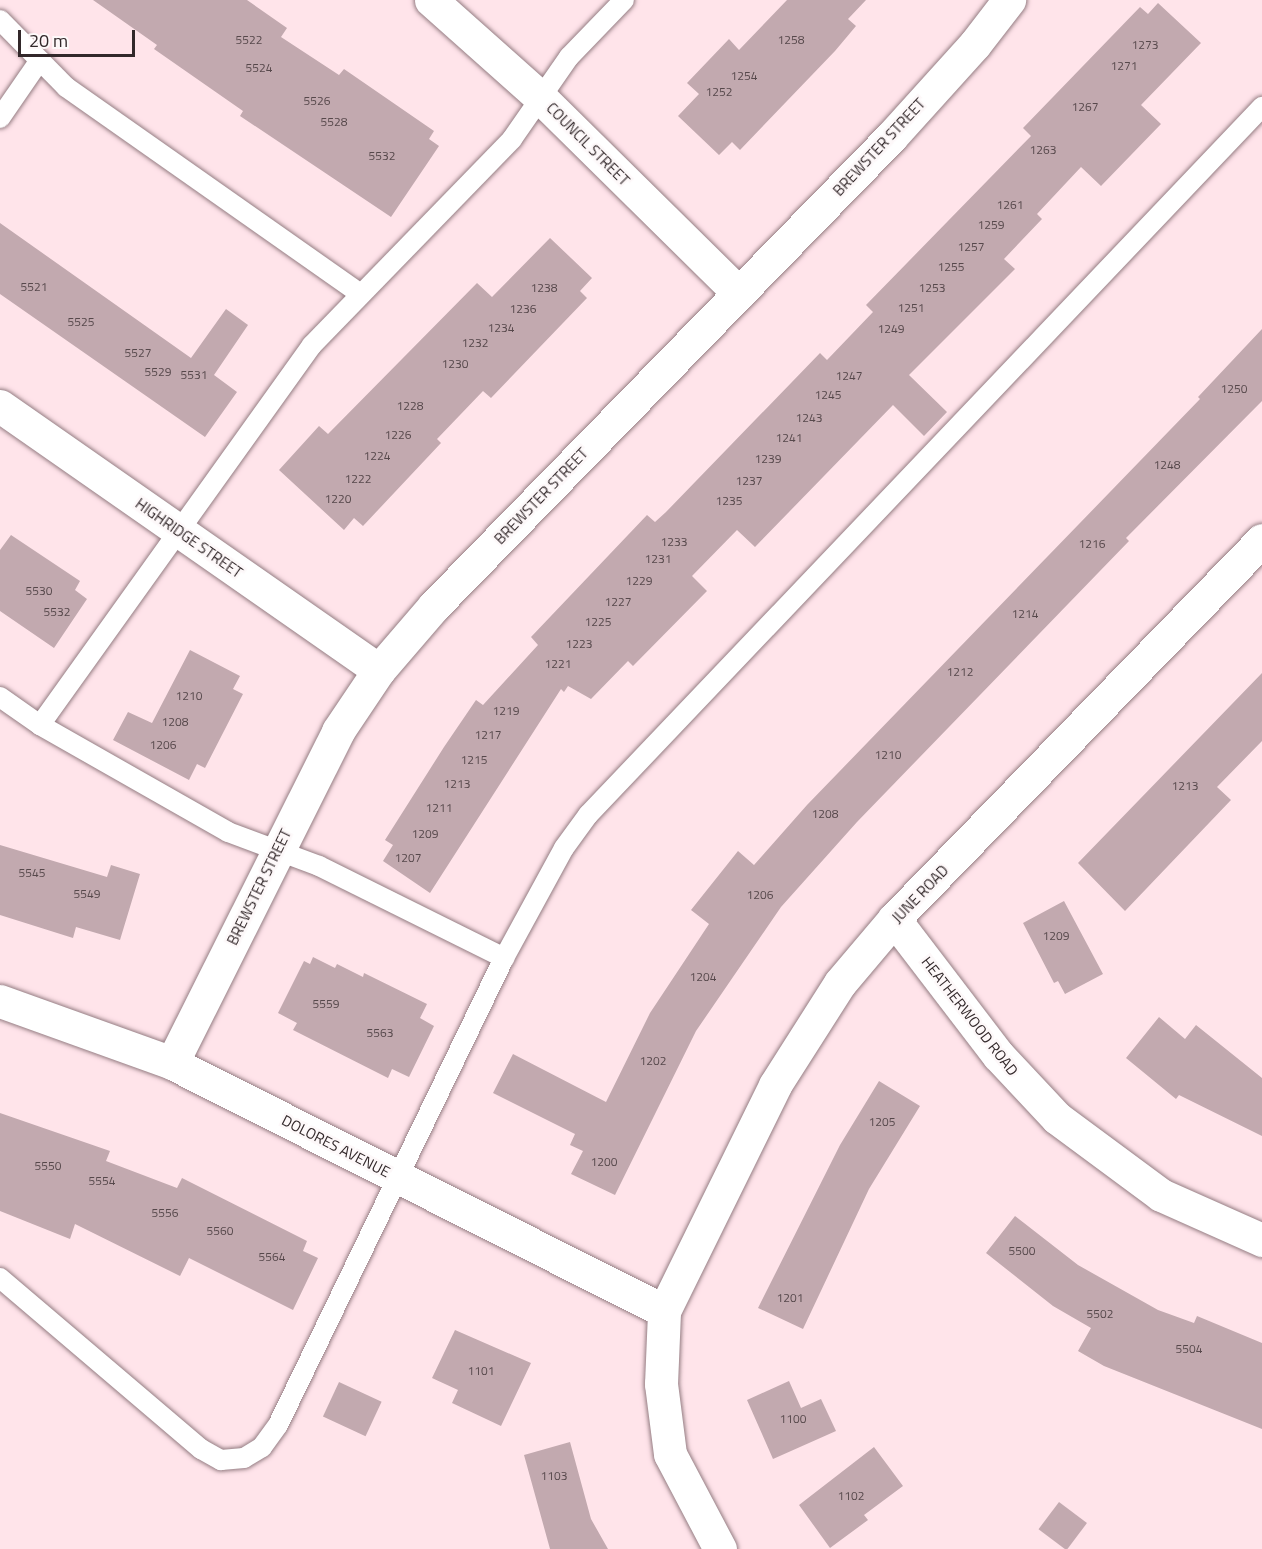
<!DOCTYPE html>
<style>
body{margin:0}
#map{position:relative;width:1262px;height:1549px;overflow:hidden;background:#ffe4ea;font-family:"Titillium Web",sans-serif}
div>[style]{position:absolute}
.building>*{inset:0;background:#c2a9af;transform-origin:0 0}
.roads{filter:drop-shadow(0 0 2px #957d83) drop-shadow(0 0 2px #957d83)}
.lane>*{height:20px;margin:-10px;padding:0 10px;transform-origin:10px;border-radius:10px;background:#fff}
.street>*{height:33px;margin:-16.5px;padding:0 16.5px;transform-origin:16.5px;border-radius:16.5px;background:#fff}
span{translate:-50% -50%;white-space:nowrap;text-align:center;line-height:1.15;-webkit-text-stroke:5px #fdf8f9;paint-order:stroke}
.number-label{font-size:12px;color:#56484b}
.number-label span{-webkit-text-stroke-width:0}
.street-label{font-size:15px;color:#32282a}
.scale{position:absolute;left:18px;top:30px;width:117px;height:27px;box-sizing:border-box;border:3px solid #32282a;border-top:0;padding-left:8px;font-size:18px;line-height:21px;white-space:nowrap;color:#32282a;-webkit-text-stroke:4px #fdf8f9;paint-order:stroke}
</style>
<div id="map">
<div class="building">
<div style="clip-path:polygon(93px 0,247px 0,287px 28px,281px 37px,339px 75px,344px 69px,434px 131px,429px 139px,439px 146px,391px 217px,240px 116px,243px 111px,154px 49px,157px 45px)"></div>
<div style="clip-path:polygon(787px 0,866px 0,848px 19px,856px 26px,835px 51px,740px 150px,732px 142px,719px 155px,678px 116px,699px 94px,687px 83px,729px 39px,739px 50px)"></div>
<div style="clip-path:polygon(1158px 3px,1201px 43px,1141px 105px,1161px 124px,1101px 186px,1081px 167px,1037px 214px,1042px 219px,1004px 259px,1015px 269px,909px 375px,947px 412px,924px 436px,893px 405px,755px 547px,737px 530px,692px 576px,707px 591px,633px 666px,628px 661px,591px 699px,568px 686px,564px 692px,561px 689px,430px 893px,383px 861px,393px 845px,385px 840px,444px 747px,476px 700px,483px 705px,538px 645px,531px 637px,647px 515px,655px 522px,666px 512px,820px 353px,827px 360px,873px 312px,866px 305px,1031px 136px,1023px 128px,1140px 7px,1148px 14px)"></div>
<div style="clip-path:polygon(0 223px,191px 358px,226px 309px,248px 325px,214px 375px,237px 392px,205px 437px,0 294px)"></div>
<div style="clip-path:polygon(550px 238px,592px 278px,580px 291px,587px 298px,491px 398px,483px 391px,437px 439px,441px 443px,363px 526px,354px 518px,344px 530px,279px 470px,319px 426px,328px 434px,477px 283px,492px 297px)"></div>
<div style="clip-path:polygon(1262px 329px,1262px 401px,1126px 538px,1129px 541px,857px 822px,781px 907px,696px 1031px,615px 1195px,571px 1174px,583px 1151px,570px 1145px,575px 1134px,493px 1093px,513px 1054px,606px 1102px,650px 1013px,709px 924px,691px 910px,738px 851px,754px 865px,807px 805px,1200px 399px,1198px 397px)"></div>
<div style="clip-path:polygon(11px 535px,80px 581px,75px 590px,87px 599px,54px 648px,0 611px,0 550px)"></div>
<div style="clip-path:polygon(190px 650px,240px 676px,233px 689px,243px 694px,205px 768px,197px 764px,189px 780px,113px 740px,128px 712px,152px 723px)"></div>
<div style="clip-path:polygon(1262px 673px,1262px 741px,1217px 787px,1231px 800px,1125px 911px,1078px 863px)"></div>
<div style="clip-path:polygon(0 845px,107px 877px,111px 865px,140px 874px,120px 940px,76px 927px,73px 938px,0 915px)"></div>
<div style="clip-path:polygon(1064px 901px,1103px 974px,1065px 994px,1058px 981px,1054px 983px,1023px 923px)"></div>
<div style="clip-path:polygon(313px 957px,335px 968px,337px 964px,363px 977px,364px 973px,427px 1004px,420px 1018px,434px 1026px,409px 1077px,392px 1069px,388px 1078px,293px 1030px,297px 1023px,278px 1013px,304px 961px,310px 964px)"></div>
<div style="clip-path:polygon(1159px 1017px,1185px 1039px,1196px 1025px,1262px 1078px,1262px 1136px,1179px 1095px,1176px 1099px,1126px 1058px)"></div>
<div style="clip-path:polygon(879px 1081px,920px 1106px,869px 1189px,803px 1329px,758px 1308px,840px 1145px)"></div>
<div style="clip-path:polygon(0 1113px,110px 1151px,106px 1161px,177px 1188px,182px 1178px,307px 1241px,303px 1251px,318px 1258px,293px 1310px,189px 1258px,180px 1276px,75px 1224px,70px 1239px,0 1211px)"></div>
<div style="clip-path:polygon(1015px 1216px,1078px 1265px,1158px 1310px,1194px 1323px,1197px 1316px,1262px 1343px,1262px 1429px,1104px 1366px,1078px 1351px,1091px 1328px,1053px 1306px,986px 1253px)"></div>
<div style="clip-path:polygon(455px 1330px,531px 1363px,501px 1426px,452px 1403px,458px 1390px,432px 1378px)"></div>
<div style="clip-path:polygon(789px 1381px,801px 1408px,821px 1399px,836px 1431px,773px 1459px,747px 1400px)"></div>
<div style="left:339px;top:1382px;width:47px;height:38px;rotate:25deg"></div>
<div style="clip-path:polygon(570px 1442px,591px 1519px,608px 1549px,550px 1549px,524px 1455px)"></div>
<div style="clip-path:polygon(874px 1447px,903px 1486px,864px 1515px,868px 1520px,830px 1548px,799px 1505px)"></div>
<div style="left:1059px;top:1502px;width:35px;height:34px;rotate:37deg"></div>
</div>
<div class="roads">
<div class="lane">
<div style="left:0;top:20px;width:94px;rotate:45.4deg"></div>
<div style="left:66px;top:87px;width:360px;rotate:35.1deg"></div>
<div style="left:0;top:118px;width:70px;rotate:-55.4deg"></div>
<div style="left:0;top:697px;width:49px;rotate:35deg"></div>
<div style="left:40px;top:725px;width:216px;rotate:29.6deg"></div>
<div style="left:228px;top:832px;width:97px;rotate:20.5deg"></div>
<div style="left:319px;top:866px;width:207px;rotate:26.4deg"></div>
<div style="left:40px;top:725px;width:467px;rotate:-54.4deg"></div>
<div style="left:312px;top:345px;width:287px;rotate:-45.8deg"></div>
<div style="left:512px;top:139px;width:100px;rotate:-55.2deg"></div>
<div style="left:569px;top:57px;width:79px;rotate:-46deg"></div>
<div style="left:0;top:1278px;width:264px;rotate:40.4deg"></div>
<div style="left:201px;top:1449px;width:23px;rotate:29deg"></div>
<div style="left:221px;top:1460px;width:23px;rotate:-5deg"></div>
<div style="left:244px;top:1458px;width:21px;rotate:-31deg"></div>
<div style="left:262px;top:1447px;width:27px;rotate:-54deg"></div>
<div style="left:278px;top:1425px;width:519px;rotate:-64.18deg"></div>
<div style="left:504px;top:958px;width:125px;rotate:-61.4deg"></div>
<div style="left:564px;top:848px;width:41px;rotate:-54deg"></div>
<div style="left:588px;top:815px;width:978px;rotate:-46.41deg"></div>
</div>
<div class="street">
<div style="left:431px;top:0;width:147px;rotate:41.7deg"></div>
<div style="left:541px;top:98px;width:278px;rotate:44.6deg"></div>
<div style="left:0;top:406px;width:462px;rotate:34.9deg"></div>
<div style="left:894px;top:919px;width:171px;rotate:52.6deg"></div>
<div style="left:998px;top:1055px;width:86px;rotate:46.9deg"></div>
<div style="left:1057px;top:1118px;width:129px;rotate:36.5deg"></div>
<div style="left:1161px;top:1195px;width:111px;rotate:24deg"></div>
<div style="left:0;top:1001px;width:183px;rotate:19.8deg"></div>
<div style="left:172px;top:1063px;width:551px;rotate:26.75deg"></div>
<div style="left:172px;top:1063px;width:371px;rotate:-63.4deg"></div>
<div style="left:338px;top:731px;width:73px;rotate:-56.1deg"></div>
<div style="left:379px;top:670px;width:84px;rotate:-49.3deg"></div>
<div style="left:434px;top:606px;width:655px;rotate:-45.74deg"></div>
<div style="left:891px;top:137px;width:125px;rotate:-47.9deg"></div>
<div style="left:975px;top:44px;width:56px;rotate:-52.3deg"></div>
<div style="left:720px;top:1549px;width:107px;rotate:-117.8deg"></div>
<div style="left:670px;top:1454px;width:71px;rotate:-97.3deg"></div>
<div style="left:661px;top:1384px;width:73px;rotate:-87.6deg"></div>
<div style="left:664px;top:1311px;width:252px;rotate:-63.8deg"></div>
<div style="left:775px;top:1085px;width:121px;rotate:-57.5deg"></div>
<div style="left:840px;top:983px;width:84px;rotate:-49.8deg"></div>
<div style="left:894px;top:919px;width:528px;rotate:-45.84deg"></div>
</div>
</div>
<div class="number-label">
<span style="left:249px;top:40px">5522</span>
<span style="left:791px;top:40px">1258</span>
<span style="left:1145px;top:45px">1273</span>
<span style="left:1124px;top:66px">1271</span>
<span style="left:259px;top:68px">5524</span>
<span style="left:744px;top:76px">1254</span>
<span style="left:719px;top:92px">1252</span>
<span style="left:317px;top:101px">5526</span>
<span style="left:1085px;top:107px">1267</span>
<span style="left:334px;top:122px">5528</span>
<span style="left:1043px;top:150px">1263</span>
<span style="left:382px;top:156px">5532</span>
<span style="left:1010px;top:205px">1261</span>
<span style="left:991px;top:225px">1259</span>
<span style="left:971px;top:247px">1257</span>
<span style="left:951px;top:267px">1255</span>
<span style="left:34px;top:287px">5521</span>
<span style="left:544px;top:288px">1238</span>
<span style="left:932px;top:288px">1253</span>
<span style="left:911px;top:308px">1251</span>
<span style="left:523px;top:309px">1236</span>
<span style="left:81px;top:322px">5525</span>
<span style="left:501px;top:328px">1234</span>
<span style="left:891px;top:329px">1249</span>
<span style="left:475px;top:343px">1232</span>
<span style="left:138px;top:353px">5527</span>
<span style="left:455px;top:364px">1230</span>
<span style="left:158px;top:372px">5529</span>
<span style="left:194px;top:375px">5531</span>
<span style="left:849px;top:376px">1247</span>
<span style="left:1234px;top:389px">1250</span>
<span style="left:828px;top:395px">1245</span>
<span style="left:410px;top:406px">1228</span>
<span style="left:809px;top:418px">1243</span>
<span style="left:398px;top:435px">1226</span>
<span style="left:789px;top:438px">1241</span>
<span style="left:377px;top:456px">1224</span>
<span style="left:768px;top:459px">1239</span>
<span style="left:1167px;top:465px">1248</span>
<span style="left:358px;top:479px">1222</span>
<span style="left:749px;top:481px">1237</span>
<span style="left:338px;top:499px">1220</span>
<span style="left:729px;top:501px">1235</span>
<span style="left:674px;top:542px">1233</span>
<span style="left:1092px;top:544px">1216</span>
<span style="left:658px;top:559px">1231</span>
<span style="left:639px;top:581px">1229</span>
<span style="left:39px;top:591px">5530</span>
<span style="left:618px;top:602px">1227</span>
<span style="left:57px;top:612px">5532</span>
<span style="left:1025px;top:614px">1214</span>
<span style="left:598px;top:622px">1225</span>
<span style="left:579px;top:644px">1223</span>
<span style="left:558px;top:664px">1221</span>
<span style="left:960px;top:672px">1212</span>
<span style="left:189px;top:696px">1210</span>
<span style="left:506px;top:711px">1219</span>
<span style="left:175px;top:722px">1208</span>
<span style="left:488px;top:735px">1217</span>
<span style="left:163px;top:745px">1206</span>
<span style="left:888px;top:755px">1210</span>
<span style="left:474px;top:760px">1215</span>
<span style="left:457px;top:784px">1213</span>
<span style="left:1185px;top:786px">1213</span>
<span style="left:439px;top:808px">1211</span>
<span style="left:825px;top:814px">1208</span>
<span style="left:425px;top:834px">1209</span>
<span style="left:408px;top:858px">1207</span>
<span style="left:32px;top:873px">5545</span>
<span style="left:87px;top:894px">5549</span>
<span style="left:760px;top:895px">1206</span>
<span style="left:1056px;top:936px">1209</span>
<span style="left:703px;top:977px">1204</span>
<span style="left:326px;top:1004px">5559</span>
<span style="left:380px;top:1033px">5563</span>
<span style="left:653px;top:1061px">1202</span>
<span style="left:882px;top:1122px">1205</span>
<span style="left:604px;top:1162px">1200</span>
<span style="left:48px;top:1166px">5550</span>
<span style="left:102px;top:1181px">5554</span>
<span style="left:165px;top:1213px">5556</span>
<span style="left:220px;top:1231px">5560</span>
<span style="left:1022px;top:1251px">5500</span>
<span style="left:272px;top:1257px">5564</span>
<span style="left:790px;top:1298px">1201</span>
<span style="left:1100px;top:1314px">5502</span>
<span style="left:1189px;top:1349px">5504</span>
<span style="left:481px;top:1371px">1101</span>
<span style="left:793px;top:1419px">1100</span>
<span style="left:554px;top:1476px">1103</span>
<span style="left:851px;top:1496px">1102</span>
</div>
<div class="street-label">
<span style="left:588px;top:144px;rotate:45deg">COUNCIL STREET</span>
<span style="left:879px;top:147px;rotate:-47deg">BREWSTER STREET</span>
<span style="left:541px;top:496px;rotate:-46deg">BREWSTER STREET</span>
<span style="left:189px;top:538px;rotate:35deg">HIGHRIDGE STREET</span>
<span style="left:259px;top:887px;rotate:-64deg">BREWSTER STREET</span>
<span style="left:920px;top:894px;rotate:-46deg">JUNE ROAD</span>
<span style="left:970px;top:1016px;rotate:52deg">HEATHERWOOD ROAD</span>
<span style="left:336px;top:1146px;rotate:27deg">DOLORES AVENUE</span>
</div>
<div class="scale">20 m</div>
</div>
